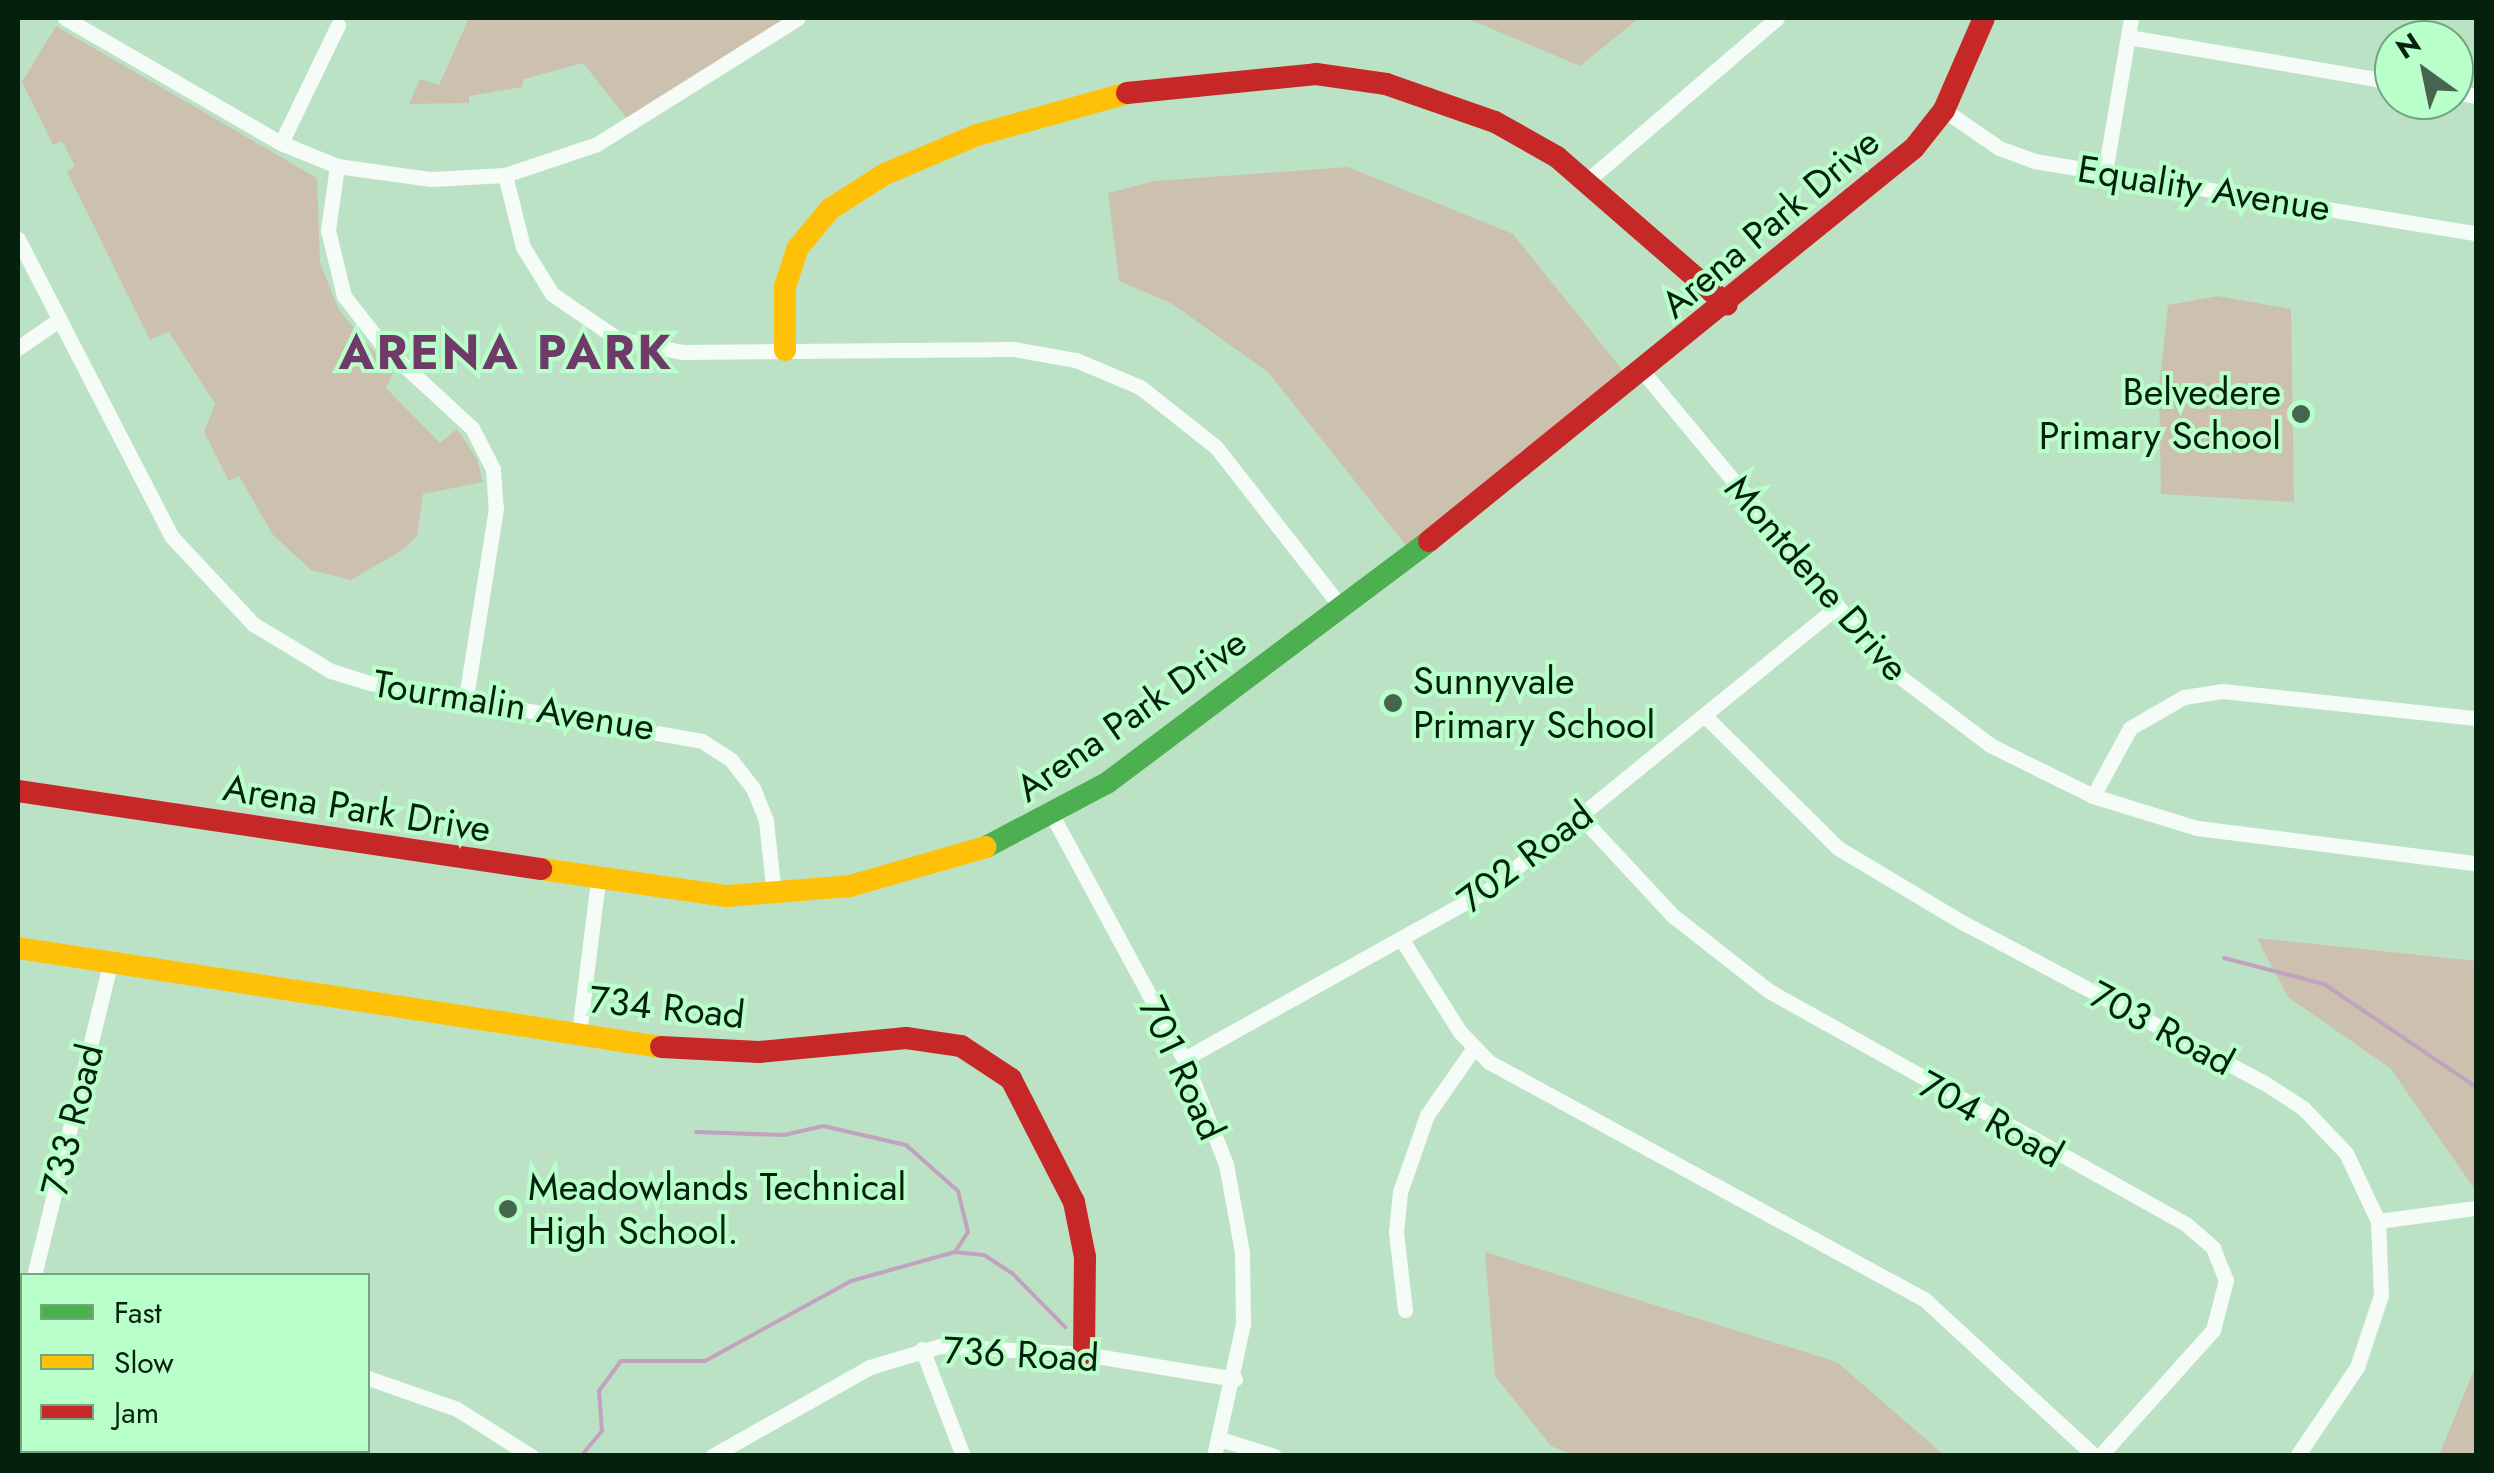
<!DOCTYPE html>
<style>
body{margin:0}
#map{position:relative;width:2494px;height:1473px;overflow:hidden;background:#bce2c5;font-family:Jost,sans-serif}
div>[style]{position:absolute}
.green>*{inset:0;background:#ccc1ae}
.stream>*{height:4px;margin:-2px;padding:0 2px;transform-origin:2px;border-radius:2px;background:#c2a2bf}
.street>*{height:15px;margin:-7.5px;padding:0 7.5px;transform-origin:7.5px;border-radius:7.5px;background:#f5fbf6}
.fast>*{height:22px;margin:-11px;padding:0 11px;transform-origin:11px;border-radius:11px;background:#4caf50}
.slow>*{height:22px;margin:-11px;padding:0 11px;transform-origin:11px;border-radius:11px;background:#ffc107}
.jam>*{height:22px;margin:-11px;padding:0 11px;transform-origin:11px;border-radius:11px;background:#c62828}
.dots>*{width:28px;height:28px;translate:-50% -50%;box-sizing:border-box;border:5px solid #b9ffca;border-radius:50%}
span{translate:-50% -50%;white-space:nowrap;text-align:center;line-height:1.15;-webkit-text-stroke:8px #b9ffca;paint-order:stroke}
.street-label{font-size:38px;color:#05210e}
.poi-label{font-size:38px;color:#05210e}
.right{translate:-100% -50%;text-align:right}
.left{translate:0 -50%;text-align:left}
.district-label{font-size:48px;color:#6f3968;font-weight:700;letter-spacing:2.5px}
.frame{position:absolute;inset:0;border:20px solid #05210e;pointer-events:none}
.legend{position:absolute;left:20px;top:1273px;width:350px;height:180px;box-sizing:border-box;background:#b9ffca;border:2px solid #71a67f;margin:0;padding:12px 18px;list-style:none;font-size:30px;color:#05210e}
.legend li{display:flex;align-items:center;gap:20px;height:50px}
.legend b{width:50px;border:2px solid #71a67f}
.north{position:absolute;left:2374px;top:20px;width:100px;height:100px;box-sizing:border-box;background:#b9ffca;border:2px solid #71a67f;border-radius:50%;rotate:327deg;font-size:28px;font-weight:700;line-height:40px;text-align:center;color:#05210e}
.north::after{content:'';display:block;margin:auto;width:35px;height:45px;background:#45654e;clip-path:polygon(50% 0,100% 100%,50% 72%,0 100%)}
</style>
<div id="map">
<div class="green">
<div style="clip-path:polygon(469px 18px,798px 18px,633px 126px,583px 63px,524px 79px,522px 87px,469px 96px,469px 103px,409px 104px,420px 79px,439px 85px)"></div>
<div style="clip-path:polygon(1466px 18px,1639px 18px,1580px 66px)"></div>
<div style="clip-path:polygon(56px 26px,317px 178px,320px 263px,339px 310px,393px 374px,386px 388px,440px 443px,457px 429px,477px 459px,483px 482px,423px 494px,417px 536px,404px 549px,351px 580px,311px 570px,273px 535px,239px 476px,229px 481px,204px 432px,215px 404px,169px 332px,150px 340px,67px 172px,75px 166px,62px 141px,53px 145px,22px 82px)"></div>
<div style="clip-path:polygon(1348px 167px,1513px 234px,1632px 382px,1412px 553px,1268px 372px,1171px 303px,1119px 281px,1108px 193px,1155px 181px)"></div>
<div style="clip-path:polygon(2218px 296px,2291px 309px,2294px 502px,2161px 494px,2159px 388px,2168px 305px)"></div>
<div style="clip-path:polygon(2257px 938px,2476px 961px,2476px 1191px,2390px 1068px,2288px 997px)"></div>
<div style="clip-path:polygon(1485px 1252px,1837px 1362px,1944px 1455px,1573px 1455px,1551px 1446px,1495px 1376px)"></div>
<div style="clip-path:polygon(2476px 1346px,2476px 1455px,2439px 1455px,2474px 1370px)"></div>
</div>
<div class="stream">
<div style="left:2224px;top:958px;width:103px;rotate:14.6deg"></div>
<div style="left:2324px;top:984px;width:184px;rotate:34.1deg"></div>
<div style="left:696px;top:1132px;width:88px;rotate:2deg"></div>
<div style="left:784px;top:1135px;width:40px;rotate:-13deg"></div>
<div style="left:823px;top:1126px;width:85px;rotate:12.9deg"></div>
<div style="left:906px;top:1145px;width:69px;rotate:41.5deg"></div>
<div style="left:958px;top:1191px;width:42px;rotate:76.3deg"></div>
<div style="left:968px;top:1232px;width:24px;rotate:123deg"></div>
<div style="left:581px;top:1456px;width:33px;rotate:-50deg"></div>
<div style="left:602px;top:1431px;width:40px;rotate:-94.3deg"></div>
<div style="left:599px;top:1391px;width:37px;rotate:-54deg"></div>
<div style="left:621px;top:1361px;width:84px"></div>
<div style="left:705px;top:1361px;width:166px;rotate:-28.7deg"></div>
<div style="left:851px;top:1281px;width:108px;rotate:-15.6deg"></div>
<div style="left:955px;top:1252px;width:29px;rotate:6deg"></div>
<div style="left:984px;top:1255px;width:33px;rotate:33deg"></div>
<div style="left:1012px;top:1273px;width:76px;rotate:45.5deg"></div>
</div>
<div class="street">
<div style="left:65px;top:18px;width:250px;rotate:30.1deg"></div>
<div style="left:281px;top:143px;width:61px;rotate:22.3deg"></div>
<div style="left:337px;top:166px;width:95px;rotate:7.9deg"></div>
<div style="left:431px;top:179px;width:74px;rotate:-3.1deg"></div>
<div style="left:505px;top:175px;width:97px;rotate:-18.6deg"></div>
<div style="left:597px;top:144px;width:237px;rotate:-32.1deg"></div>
<div style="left:2128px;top:37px;width:270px;rotate:9.6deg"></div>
<div style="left:2454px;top:92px;width:22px;rotate:10deg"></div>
<div style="left:1944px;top:110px;width:67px;rotate:34.6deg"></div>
<div style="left:1999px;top:148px;width:37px;rotate:20deg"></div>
<div style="left:2034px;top:161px;width:448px;rotate:9.3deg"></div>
<div style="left:281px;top:143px;width:131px;rotate:-64.2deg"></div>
<div style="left:337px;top:166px;width:65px;rotate:98deg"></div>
<div style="left:328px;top:230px;width:68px;rotate:76.4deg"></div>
<div style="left:344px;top:296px;width:63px;rotate:52deg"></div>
<div style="left:383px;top:346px;width:121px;rotate:42.7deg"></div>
<div style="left:472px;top:428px;width:46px;rotate:62.9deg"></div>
<div style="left:493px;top:469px;width:39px;rotate:86deg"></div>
<div style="left:496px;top:508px;width:197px;rotate:99deg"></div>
<div style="left:2105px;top:172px;width:156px;rotate:-80.4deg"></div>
<div style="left:505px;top:175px;width:74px;rotate:76deg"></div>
<div style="left:523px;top:247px;width:55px;rotate:58.3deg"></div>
<div style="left:552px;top:294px;width:80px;rotate:34.3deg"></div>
<div style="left:618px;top:339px;width:65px;rotate:11.5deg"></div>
<div style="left:682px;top:352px;width:332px;rotate:-0.5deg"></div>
<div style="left:1014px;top:349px;width:63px;rotate:10.1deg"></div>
<div style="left:1076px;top:360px;width:69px;rotate:22.9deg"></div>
<div style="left:1140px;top:387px;width:97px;rotate:38.3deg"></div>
<div style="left:1216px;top:447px;width:203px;rotate:52deg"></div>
<div style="left:1588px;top:180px;width:249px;rotate:-40.6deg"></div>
<div style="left:18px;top:239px;width:335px;rotate:62.7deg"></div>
<div style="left:172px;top:537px;width:119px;rotate:47deg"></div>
<div style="left:253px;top:624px;width:91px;rotate:31.1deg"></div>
<div style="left:331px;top:671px;width:41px;rotate:17.1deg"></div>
<div style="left:370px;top:683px;width:337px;rotate:9.9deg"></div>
<div style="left:702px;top:741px;width:35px;rotate:33deg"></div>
<div style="left:731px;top:760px;width:36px;rotate:52deg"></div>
<div style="left:753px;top:788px;width:35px;rotate:68deg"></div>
<div style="left:766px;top:821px;width:74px;rotate:83.8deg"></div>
<div style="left:18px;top:348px;width:47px;rotate:-34.7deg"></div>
<div style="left:1644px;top:373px;width:386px;rotate:50.3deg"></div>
<div style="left:1891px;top:670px;width:124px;rotate:37.1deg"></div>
<div style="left:1990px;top:745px;width:115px;rotate:26.3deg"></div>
<div style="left:2093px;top:796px;width:109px;rotate:17.1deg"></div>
<div style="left:2197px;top:828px;width:281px;rotate:7.2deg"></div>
<div style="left:1705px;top:716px;width:187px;rotate:44.8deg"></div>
<div style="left:1838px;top:848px;width:142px;rotate:30.9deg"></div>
<div style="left:1960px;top:921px;width:343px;rotate:28deg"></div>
<div style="left:2263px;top:1082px;width:48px;rotate:33deg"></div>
<div style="left:2303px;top:1108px;width:62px;rotate:46.3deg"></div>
<div style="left:2346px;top:1153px;width:75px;rotate:64.8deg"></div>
<div style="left:2378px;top:1221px;width:74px;rotate:87.7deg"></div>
<div style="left:2381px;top:1295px;width:76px;rotate:108.4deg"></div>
<div style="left:2357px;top:1367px;width:107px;rotate:124deg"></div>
<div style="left:2093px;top:796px;width:77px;rotate:-61.4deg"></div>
<div style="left:2130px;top:728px;width:62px;rotate:-29.9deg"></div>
<div style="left:2184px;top:697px;width:38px;rotate:-9deg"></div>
<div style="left:2222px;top:691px;width:255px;rotate:6.1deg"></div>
<div style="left:1053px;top:817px;width:275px;rotate:61.6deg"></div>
<div style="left:1184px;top:1059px;width:113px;rotate:68.2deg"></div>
<div style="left:1226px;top:1164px;width:89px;rotate:79.7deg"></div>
<div style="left:1242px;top:1252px;width:72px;rotate:89.2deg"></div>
<div style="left:1243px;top:1324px;width:135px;rotate:102.4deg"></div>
<div style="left:1581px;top:817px;width:134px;rotate:47.1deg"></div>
<div style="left:1672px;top:915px;width:123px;rotate:38.1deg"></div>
<div style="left:1769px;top:991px;width:479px;rotate:29.2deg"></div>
<div style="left:2187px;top:1225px;width:35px;rotate:41deg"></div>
<div style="left:2213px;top:1248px;width:35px;rotate:68deg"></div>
<div style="left:2226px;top:1280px;width:52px;rotate:104.6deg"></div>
<div style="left:2213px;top:1330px;width:169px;rotate:131.9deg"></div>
<div style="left:1402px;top:940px;width:109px;rotate:57.8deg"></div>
<div style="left:1460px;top:1032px;width:42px;rotate:46deg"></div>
<div style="left:1489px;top:1062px;width:495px;rotate:28.6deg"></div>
<div style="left:1924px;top:1299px;width:232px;rotate:42.6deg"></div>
<div style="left:579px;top:1033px;width:154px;rotate:-82.9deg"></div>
<div style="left:1184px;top:1059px;width:351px;rotate:-29.1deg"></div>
<div style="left:1491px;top:888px;width:444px;rotate:-39.1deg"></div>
<div style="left:2378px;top:1221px;width:99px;rotate:-7.6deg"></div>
<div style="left:34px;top:1276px;width:321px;rotate:-76.3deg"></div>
<div style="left:1405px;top:1310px;width:79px;rotate:-96.6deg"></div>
<div style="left:1396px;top:1232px;width:40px;rotate:-84.3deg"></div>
<div style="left:1400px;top:1192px;width:82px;rotate:-70.7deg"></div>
<div style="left:1427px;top:1115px;width:80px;rotate:-55.1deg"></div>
<div style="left:922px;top:1349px;width:115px;rotate:69deg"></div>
<div style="left:18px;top:1356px;width:32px;rotate:-83deg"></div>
<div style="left:368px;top:1378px;width:94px;rotate:19.2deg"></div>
<div style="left:457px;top:1409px;width:88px;rotate:32.4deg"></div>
<div style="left:18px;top:1393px;width:16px;rotate:76deg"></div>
<div style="left:1220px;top:1439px;width:57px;rotate:17.5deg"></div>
<div style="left:39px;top:1450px;width:7px;rotate:63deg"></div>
<div style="left:150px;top:1456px;width:10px;rotate:-37deg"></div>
<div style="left:712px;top:1456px;width:181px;rotate:-29.4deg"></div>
<div style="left:870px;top:1367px;width:73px;rotate:-16.7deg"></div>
<div style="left:940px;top:1346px;width:144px;rotate:3.2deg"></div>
<div style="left:1084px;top:1354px;width:153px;rotate:9.4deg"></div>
</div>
<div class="fast">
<div style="left:986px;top:847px;width:137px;rotate:-27.9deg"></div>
<div style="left:1107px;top:783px;width:403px;rotate:-36.9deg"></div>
</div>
<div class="slow">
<div style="left:785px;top:350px;width:63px;rotate:-90deg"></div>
<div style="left:785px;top:287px;width:40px;rotate:-72deg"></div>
<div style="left:797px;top:249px;width:52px;rotate:-50.5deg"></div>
<div style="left:830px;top:209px;width:65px;rotate:-32.5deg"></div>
<div style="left:885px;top:174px;width:100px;rotate:-23deg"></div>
<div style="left:977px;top:135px;width:156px;rotate:-15.6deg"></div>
<div style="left:541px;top:869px;width:188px;rotate:8.3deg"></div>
<div style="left:727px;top:896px;width:123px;rotate:-4.6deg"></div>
<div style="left:850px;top:886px;width:141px;rotate:-16deg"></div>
<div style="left:18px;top:948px;width:651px;rotate:8.75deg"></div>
</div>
<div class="jam">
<div style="left:1127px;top:93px;width:190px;rotate:-5.7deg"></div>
<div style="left:1316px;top:74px;width:71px;rotate:8.1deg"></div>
<div style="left:1386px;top:84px;width:115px;rotate:19.2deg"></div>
<div style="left:1495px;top:122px;width:71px;rotate:29.4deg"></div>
<div style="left:1557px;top:157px;width:225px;rotate:41deg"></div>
<div style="left:1429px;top:541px;width:624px;rotate:-39.02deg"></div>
<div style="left:1914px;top:148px;width:48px;rotate:-51.7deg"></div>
<div style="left:1944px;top:110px;width:100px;rotate:-66.5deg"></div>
<div style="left:18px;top:791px;width:529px;rotate:8.48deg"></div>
<div style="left:661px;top:1047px;width:98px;rotate:2.9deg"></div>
<div style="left:759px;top:1052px;width:148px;rotate:-5.4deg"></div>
<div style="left:906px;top:1038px;width:56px;rotate:8.3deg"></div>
<div style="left:961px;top:1046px;width:60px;rotate:33.4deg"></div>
<div style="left:1011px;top:1079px;width:138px;rotate:62.9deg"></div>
<div style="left:1074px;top:1202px;width:56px;rotate:78.7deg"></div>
<div style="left:1085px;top:1257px;width:97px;rotate:90.6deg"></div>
</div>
<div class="dots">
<div style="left:2301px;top:414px;background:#45654e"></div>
<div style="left:1393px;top:703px;background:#45654e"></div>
<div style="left:508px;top:1209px;background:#45654e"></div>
</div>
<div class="street-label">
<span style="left:2204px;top:188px;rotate:9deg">Equality Avenue</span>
<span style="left:1770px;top:223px;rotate:-40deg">Arena Park Drive</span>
<span style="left:1817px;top:578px;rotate:49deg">Montdene Drive</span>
<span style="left:514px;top:705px;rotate:9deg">Tourmalin Avenue</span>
<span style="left:1131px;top:715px;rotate:-35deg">Arena Park Drive</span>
<span style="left:357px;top:808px;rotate:9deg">Arena Park Drive</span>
<span style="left:1525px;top:857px;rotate:-37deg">702 Road</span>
<span style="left:667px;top:1007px;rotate:6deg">734 Road</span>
<span style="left:2162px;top:1028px;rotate:28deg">703 Road</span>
<span style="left:1182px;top:1068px;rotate:65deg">701 Road</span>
<span style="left:1991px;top:1119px;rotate:29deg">704 Road</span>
<span style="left:72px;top:1120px;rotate:-76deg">733 Road</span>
<span style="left:1021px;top:1354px;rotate:3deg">736 Road</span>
</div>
<div class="poi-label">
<span class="right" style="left:2281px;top:414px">Belvedere<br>Primary School</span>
<span class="left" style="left:1413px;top:703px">Sunnyvale<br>Primary School</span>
<span class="left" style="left:528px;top:1209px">Meadowlands Technical<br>High School.</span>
</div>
<div class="district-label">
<span style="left:506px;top:353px">ARENA PARK</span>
</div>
<div class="frame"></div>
<ul class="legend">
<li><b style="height:12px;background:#4caf50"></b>Fast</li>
<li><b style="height:12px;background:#ffc107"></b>Slow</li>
<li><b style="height:12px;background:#c62828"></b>Jam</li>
</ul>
<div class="north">N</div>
</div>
